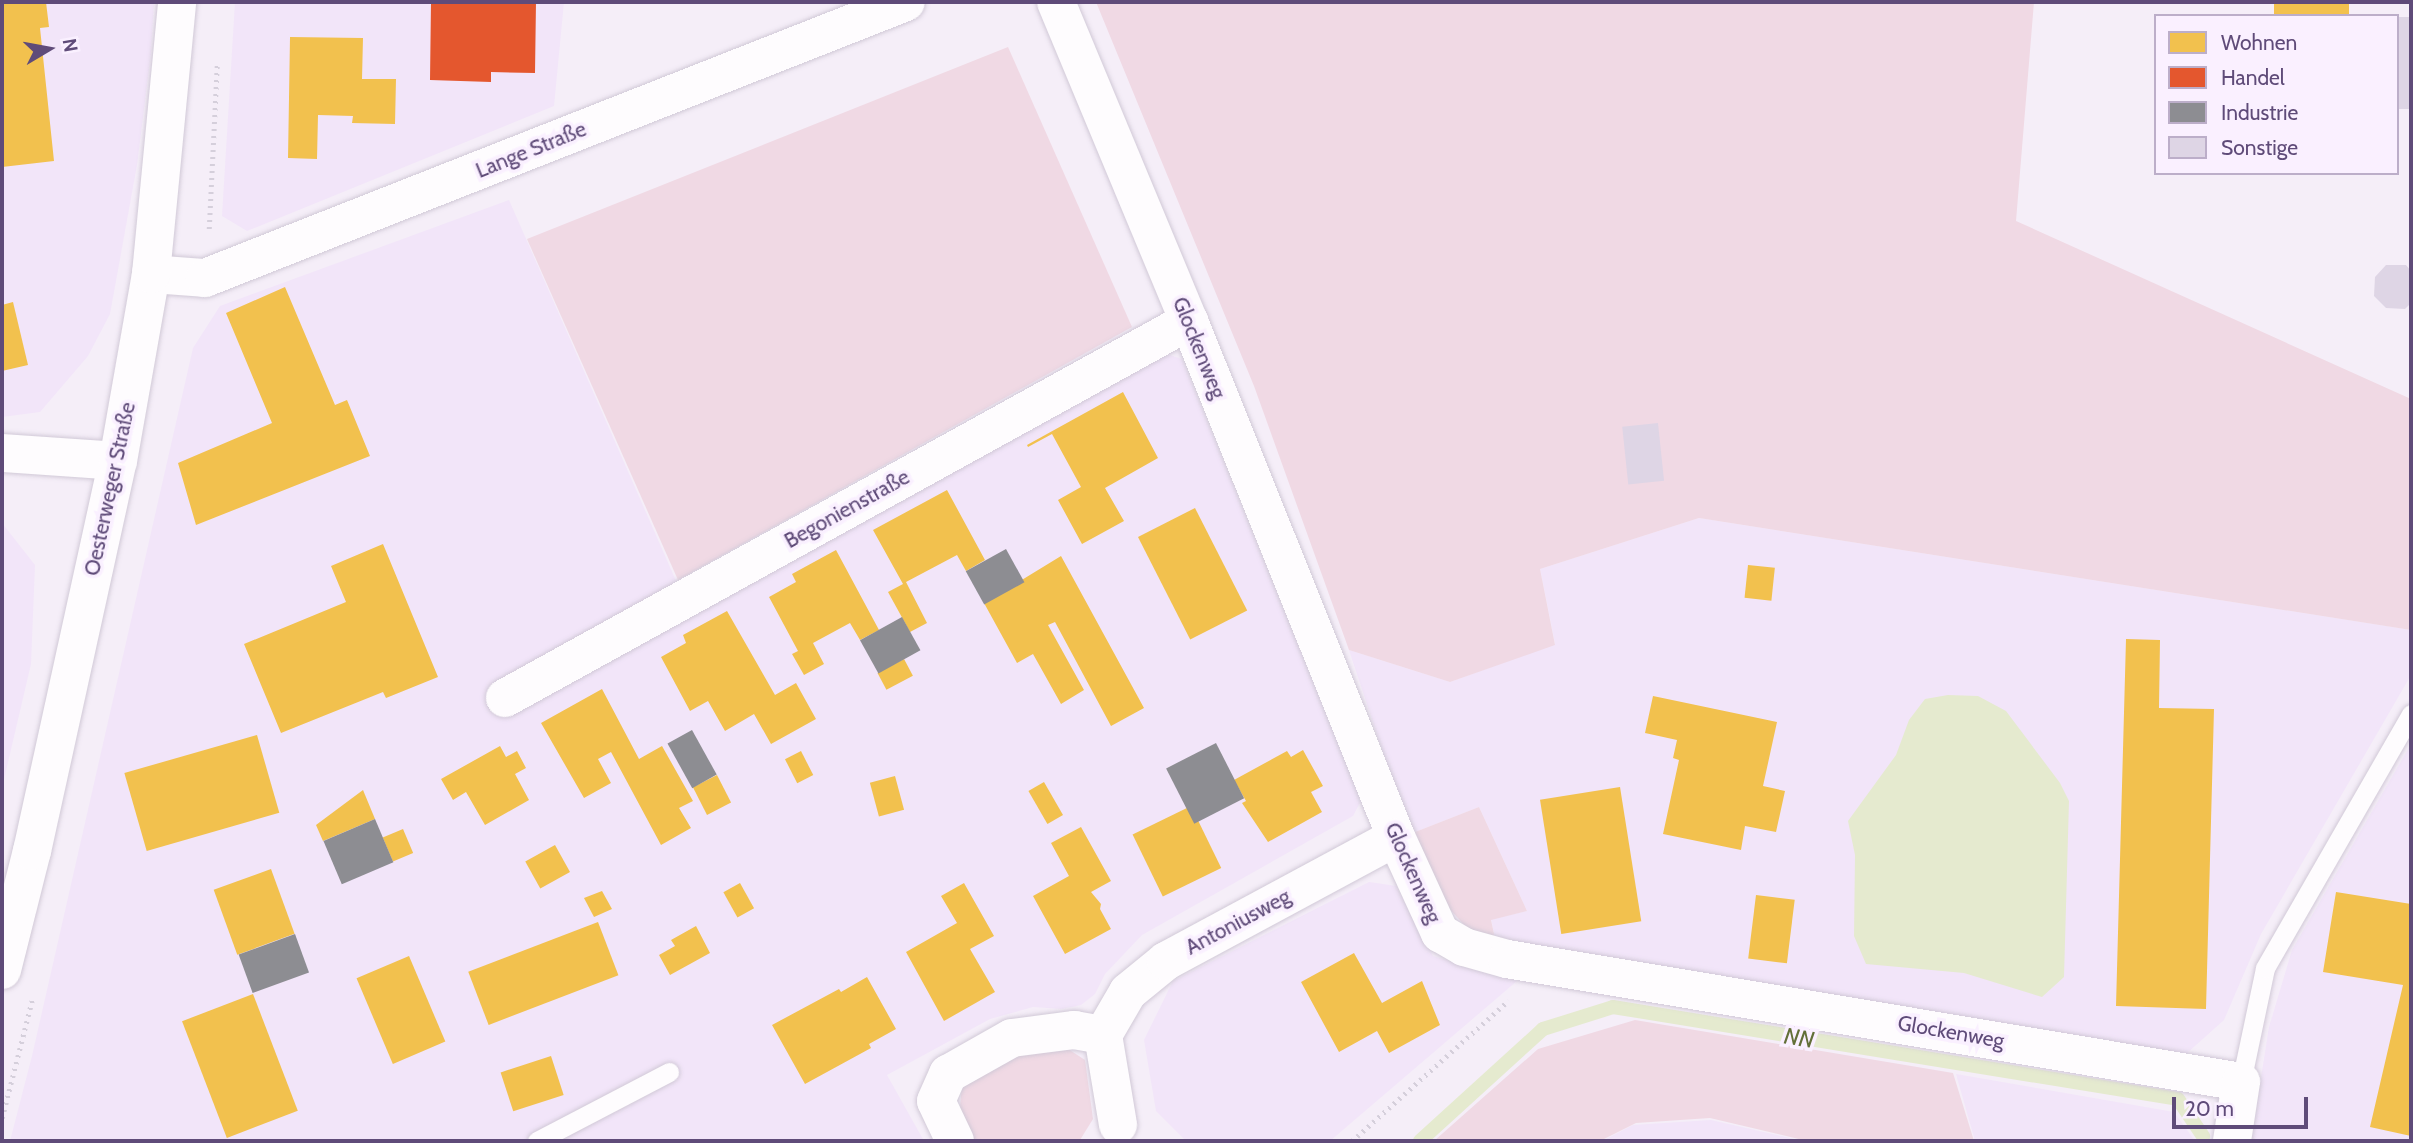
<!DOCTYPE html>
<meta charset="utf-8">
<style>
body{margin:0}
#map{position:relative;width:2413px;height:1143px;overflow:hidden;background:#f5eef8;font-family:Cabin,sans-serif}
div>[style]{position:absolute}
.residential>*{inset:0;background:#f2e5f9}
.green>*{inset:0;background:#f0d9e4}
.water>*{inset:0;background:#e5eacf}
.homes>*{inset:0;background:#f2c14e;transform-origin:0 0}
.shops>*{inset:0;background:#e4572e}
.industry>*{inset:0;background:#8d8d92;transform-origin:0 0}
.stream>*{height:14px;margin:-7px;padding:0 7px;transform-origin:7px;border-radius:7px;background:#e5eacf}
.building>*{inset:0;background:#ded5e5;transform-origin:0 0}
.path>*{height:4.5px;margin-top:-2.25px;transform-origin:0;background:repeating-linear-gradient(90deg,#d5cfdb 0 2px,transparent 0 7px)}
.roads{filter:drop-shadow(0 0 2px #d1c9d7) drop-shadow(0 0 2px #d1c9d7)}
.lane>*{height:19px;margin:-9.5px;padding:0 9.5px;transform-origin:9.5px;border-radius:9.5px;background:#fefcfe}
.street>*{height:38px;margin:-19px;padding:0 19px;transform-origin:19px;border-radius:19px;background:#fefcfe}
.secondary>*{height:38px;margin:-19px;padding:0 19px;transform-origin:19px;border-radius:19px;background:#fefcfe}
span{translate:-50% -50%;white-space:nowrap;text-align:center;line-height:1.15;-webkit-text-stroke:7px #faf0ff;paint-order:stroke}
.street-label{font-size:21px;color:#5f4b79}
.water-label{font-size:23px;color:#626f38;font-style:italic}
.frame{position:absolute;inset:0;border:4px solid #5f4b79;pointer-events:none}
.legend{position:absolute;left:2154px;top:14px;width:245px;height:161px;box-sizing:border-box;background:#faf0ff;border:2px solid #bcaec9;margin:0;padding:9px 12px;list-style:none;font-size:21px;color:#5f4b79}
.legend li{display:flex;align-items:center;gap:14px;height:35px}
.legend b{width:35px;border:2px solid #bcaec9}
.north{position:absolute;left:14px;top:14px;width:70px;height:70px;-webkit-text-stroke:5px #faf0ff;paint-order:stroke;rotate:80deg;font-size:19px;font-weight:700;line-height:28px;text-align:center;color:#5f4b79}
.north::after{content:'';display:block;margin:auto;width:24px;height:32px;background:#5f4b79;clip-path:polygon(50% 0,100% 100%,50% 72%,0 100%)}
.scale{position:absolute;left:2172px;top:1097px;width:136px;height:32px;box-sizing:border-box;border:4px solid #5f4b79;border-top:0;padding-left:9px;font-size:21px;line-height:24px;white-space:nowrap;color:#5f4b79;-webkit-text-stroke:5px #faf0ff;paint-order:stroke}
</style>
<div id="map">
<div class="residential">
<div style="clip-path:polygon(2px 2px,154px 2px,151px 53px,137px 165px,110px 314px,88px 356px,40px 412px,2px 417px)"></div>
<div style="clip-path:polygon(235px 2px,564px 2px,554px 106px,247px 231px,222px 216px)"></div>
<div style="clip-path:polygon(509px 200px,680px 590px,1157px 351px,1182px 359px,1361px 801px,1353px 816px,1142px 935px,1105px 974px,1095px 994px,1081px 1005px,1062px 1009px,1033px 1007px,990px 1019px,887px 1075px,924px 1141px,10px 1141px,32px 1056px,193px 348px,220px 306px)"></div>
<div style="clip-path:polygon(1699px 518px,2411px 630px,2411px 675px,2261px 934px,2224px 1020px,2186px 1054px,1496px 943px,1491px 919px,1527px 911px,1479px 807px,1410px 834px,1349px 650px,1450px 682px,1555px 644px,1540px 569px)"></div>
<div style="clip-path:polygon(2px 523px,35px 565px,31px 664px,2px 788px)"></div>
<div style="clip-path:polygon(2411px 744px,2411px 1141px,2251px 1141px,2269px 1027px,2292px 950px)"></div>
<div style="clip-path:polygon(1369px 882px,1396px 886px,1433px 956px,1517px 981px,1330px 1141px,1186px 1141px,1156px 1111px,1144px 1040px,1173px 981px)"></div>
<div style="clip-path:polygon(1956px 1074px,2174px 1112px,2195px 1141px,1975px 1141px)"></div>
<div style="clip-path:polygon(1711px 1120px,1803px 1141px,1602px 1141px,1633px 1125px)"></div>
</div>
<div class="green">
<div style="clip-path:polygon(1096px 2px,2034px 2px,2016px 221px,2411px 399px,2411px 630px,1699px 518px,1540px 569px,1555px 645px,1450px 682px,1349px 650px,1254px 386px)"></div>
<div style="clip-path:polygon(1008px 47px,1132px 327px,678px 580px,527px 239px)"></div>
<div style="clip-path:polygon(1479px 807px,1527px 911px,1491px 920px,1496px 943px,1468px 929px,1433px 891px,1410px 834px)"></div>
<div style="clip-path:polygon(1635px 1020px,1953px 1073px,1974px 1141px,1807px 1141px,1710px 1118px,1636px 1123px,1600px 1141px,1434px 1141px,1538px 1049px)"></div>
<div style="clip-path:polygon(1062px 1045px,1085px 1060px,1093px 1119px,1080px 1140px,973px 1141px,959px 1120px,962px 1083px,1015px 1052px)"></div>
</div>
<div class="water">
<div style="clip-path:polygon(1948px 695px,1978px 696px,2006px 711px,2060px 783px,2069px 801px,2064px 977px,2042px 997px,1964px 973px,1866px 964px,1854px 936px,1855px 855px,1848px 821px,1896px 755px,1909px 720px,1925px 699px)"></div>
</div>
<div class="homes">
<div style="clip-path:polygon(2px 2px,46px 2px,49px 27px,40px 28px,54px 161px,2px 167px)"></div>
<div style="left:2274px;top:2px;width:75px;height:14px"></div>
<div style="clip-path:polygon(290px 37px,363px 38px,362px 79px,396px 79px,395px 124px,352px 123px,353px 116px,318px 115px,317px 159px,288px 158px)"></div>
<div style="clip-path:polygon(285px 287px,335px 405px,347px 400px,370px 456px,196px 525px,178px 463px,272px 423px,226px 313px)"></div>
<div style="clip-path:polygon(13px 302px,28px 365px,2px 371px,2px 305px)"></div>
<div style="clip-path:polygon(1123px 392px,1158px 458px,1105px 488px,1124px 521px,1082px 544px,1058px 500px,1081px 487px,1052px 434px,1028px 447px,1027px 445px)"></div>
<div style="clip-path:polygon(947px 490px,985px 560px,966px 571px,957px 555px,906px 582px,927px 623px,910px 632px,888px 592px,903px 584px,873px 530px)"></div>
<div style="left:1195px;top:508px;width:115px;height:64px;rotate:63deg"></div>
<div style="clip-path:polygon(383px 544px,438px 677px,386px 698px,383px 692px,281px 733px,244px 644px,346px 602px,331px 566px)"></div>
<div style="clip-path:polygon(836px 550px,879px 630px,860px 640px,850px 623px,813px 643px,824px 664px,804px 675px,792px 654px,798px 651px,769px 597px,796px 582px,792px 574px)"></div>
<div style="clip-path:polygon(1061px 556px,1144px 708px,1111px 726px,1055px 622px,1048px 625px,1084px 690px,1061px 704px,1033px 654px,1017px 663px,984px 603px)"></div>
<div style="left:1748px;top:565px;width:27px;height:33px;rotate:6deg"></div>
<div style="clip-path:polygon(727px 611px,775px 695px,796px 683px,816px 719px,771px 744px,754px 714px,725px 731px,708px 701px,690px 711px,661px 657px,686px 643px,683px 635px)"></div>
<div style="clip-path:polygon(2126px 639px,2160px 640px,2159px 708px,2214px 709px,2206px 1009px,2116px 1006px)"></div>
<div style="left:904px;top:659px;width:19px;height:30px;rotate:62deg"></div>
<div style="clip-path:polygon(602px 689px,639px 759px,662px 746px,693px 801px,679px 808px,691px 828px,661px 845px,611px 752px,598px 759px,611px 783px,584px 798px,541px 723px)"></div>
<div style="clip-path:polygon(1653px 696px,1777px 722px,1763px 786px,1785px 791px,1776px 832px,1745px 826px,1741px 850px,1663px 834px,1679px 760px,1673px 758px,1677px 740px,1645px 733px)"></div>
<div style="left:257px;top:735px;width:81px;height:138px;rotate:74deg"></div>
<div style="clip-path:polygon(500px 746px,506px 757px,517px 751px,526px 768px,515px 774px,529px 800px,485px 825px,466px 792px,453px 800px,441px 779px)"></div>
<div style="clip-path:polygon(1303px 750px,1323px 786px,1311px 792px,1322px 812px,1268px 842px,1242px 803px,1246px 801px,1234px 780px,1287px 751px,1291px 757px)"></div>
<div style="left:801px;top:751px;width:27px;height:18px;rotate:63deg"></div>
<div style="left:717px;top:775px;width:31px;height:27px;rotate:63deg"></div>
<div style="left:895px;top:776px;width:35px;height:26px;rotate:75deg"></div>
<div style="left:1044px;top:782px;width:38px;height:18px;rotate:60deg"></div>
<div style="left:1620px;top:787px;width:136px;height:81px;rotate:81deg"></div>
<div style="clip-path:polygon(363px 790px,375px 819px,323px 841px,316px 825px)"></div>
<div style="left:1191px;top:806px;width:69px;height:65px;rotate:64deg"></div>
<div style="clip-path:polygon(1081px 827px,1111px 881px,1091px 892px,1101px 904px,1100px 909px,1111px 929px,1065px 954px,1033px 896px,1069px 876px,1051px 843px)"></div>
<div style="left:403px;top:829px;width:26px;height:22px;rotate:67deg"></div>
<div style="left:555px;top:845px;width:31px;height:34px;rotate:61deg"></div>
<div style="left:271px;top:869px;width:69px;height:61px;rotate:70deg"></div>
<div style="left:740px;top:883px;width:29px;height:19px;rotate:61deg"></div>
<div style="clip-path:polygon(964px 883px,994px 936px,970px 949px,995px 992px,944px 1021px,906px 952px,957px 923px,941px 896px)"></div>
<div style="clip-path:polygon(602px 891px,612px 909px,594px 917px,584px 898px)"></div>
<div style="clip-path:polygon(2336px 892px,2411px 904px,2411px 1136px,2370px 1127px,2403px 985px,2323px 972px)"></div>
<div style="left:1756px;top:895px;width:39px;height:64px;rotate:7deg"></div>
<div style="left:598px;top:922px;width:57px;height:139px;rotate:69deg"></div>
<div style="clip-path:polygon(696px 926px,710px 953px,670px 975px,659px 955px,675px 946px,671px 940px)"></div>
<div style="clip-path:polygon(1354px 953px,1382px 1003px,1422px 981px,1440px 1025px,1389px 1053px,1377px 1031px,1339px 1052px,1301px 982px)"></div>
<div style="left:409px;top:956px;width:93px;height:57px;rotate:67deg"></div>
<div style="clip-path:polygon(867px 977px,896px 1029px,869px 1044px,871px 1048px,805px 1084px,772px 1025px,839px 989px,841px 992px)"></div>
<div style="left:253px;top:994px;width:125px;height:76px;rotate:69deg"></div>
<div style="left:551px;top:1056px;width:41px;height:53px;rotate:72deg"></div>
</div>
<div class="shops">
<div style="clip-path:polygon(431px 2px,536px 2px,535px 73px,491px 72px,491px 82px,430px 80px)"></div>
</div>
<div class="industry">
<div style="left:1006px;top:549px;width:38px;height:46px;rotate:61deg"></div>
<div style="left:902px;top:617px;width:38px;height:48px;rotate:61deg"></div>
<div style="left:692px;top:730px;width:51px;height:28px;rotate:61deg"></div>
<div style="left:1216px;top:743px;width:62px;height:56px;rotate:63deg"></div>
<div style="left:375px;top:819px;width:47px;height:56px;rotate:67deg"></div>
<div style="left:295px;top:934px;width:41px;height:60px;rotate:70deg"></div>
</div>
<div class="stream">
<div style="left:1420px;top:1141px;width:166px;rotate:-42.3deg"></div>
<div style="left:1543px;top:1029px;width:73px;rotate:-17.4deg"></div>
<div style="left:1613px;top:1007px;width:572px;rotate:9.25deg"></div>
<div style="left:2178px;top:1099px;width:45px;rotate:56deg"></div>
</div>
<div class="building">
<div style="left:2397px;top:17px;width:14px;height:92px"></div>
<div style="clip-path:polygon(2386px 265px,2406px 265px,2411px 271px,2411px 303px,2405px 309px,2386px 308px,2374px 296px,2375px 277px)"></div>
<div style="left:1658px;top:423px;width:58px;height:36px;rotate:84deg"></div>
</div>
<div class="path">
<div style="left:209px;top:229px;width:166px;rotate:-87.2deg"></div>
<div style="left:2px;top:1118px;width:122px;rotate:-75.7deg"></div>
<div style="left:1352px;top:1141px;width:210px;rotate:-41.9deg"></div>
</div>
<div class="roads">
<div class="lane">
<div style="left:2241px;top:1082px;width:116px;rotate:-78.1deg"></div>
<div style="left:2265px;top:968px;width:293px;rotate:-60.1deg"></div>
<div style="left:537px;top:1141px;width:149px;rotate:-27.6deg"></div>
</div>
<div class="street">
<div style="left:1056px;top:2px;width:346px;rotate:67.4deg"></div>
<div style="left:1189px;top:321px;width:556px;rotate:68.14deg"></div>
<div style="left:1396px;top:837px;width:106px;rotate:65.4deg"></div>
<div style="left:1440px;top:933px;width:28px;rotate:30deg"></div>
<div style="left:1464px;top:947px;width:45px;rotate:15.6deg"></div>
<div style="left:1507px;top:959px;width:744px;rotate:9.51deg"></div>
<div style="left:2241px;top:1082px;width:60px;rotate:98.7deg"></div>
<div style="left:2px;top:453px;width:116px;rotate:3.9deg"></div>
<div style="left:505px;top:698px;width:781px;rotate:-28.86deg"></div>
<div style="left:1103px;top:1035px;width:91px;rotate:80.5deg"></div>
<div style="left:955px;top:1141px;width:44px;rotate:-115.4deg"></div>
<div style="left:936px;top:1101px;width:30px;rotate:-66deg"></div>
<div style="left:948px;top:1074px;width:73px;rotate:-29.4deg"></div>
<div style="left:1012px;top:1038px;width:63px;rotate:-7.4deg"></div>
<div style="left:1074px;top:1030px;width:29px;rotate:10deg"></div>
<div style="left:1103px;top:1035px;width:50px;rotate:-59.8deg"></div>
<div style="left:1128px;top:992px;width:49px;rotate:-39.2deg"></div>
<div style="left:1166px;top:961px;width:261px;rotate:-28.3deg"></div>
</div>
<div class="secondary">
<div style="left:151px;top:274px;width:54px;rotate:4.2deg"></div>
<div style="left:205px;top:278px;width:753px;rotate:-21.49deg"></div>
<div style="left:2px;top:970px;width:123px;rotate:-75.9deg"></div>
<div style="left:32px;top:851px;width:399px;rotate:-77.6deg"></div>
<div style="left:118px;top:461px;width:190px;rotate:-80deg"></div>
<div style="left:151px;top:274px;width:273px;rotate:-84.5deg"></div>
</div>
</div>
<div class="street-label">
<span style="left:531px;top:150px;rotate:-22deg">Lange Straße</span>
<span style="left:1199px;top:348px;rotate:68deg">Glockenweg</span>
<span style="left:110px;top:489px;rotate:-78deg">Oesterweger Straße</span>
<span style="left:847px;top:509px;rotate:-29deg">Begonienstraße</span>
<span style="left:1413px;top:873px;rotate:66deg">Glockenweg</span>
<span style="left:1238px;top:922px;rotate:-28deg">Antoniusweg</span>
<span style="left:1951px;top:1032px;rotate:10deg">Glockenweg</span>
</div>
<div class="water-label">
<span style="left:1799px;top:1038px;rotate:9deg">NN</span>
</div>
<div class="frame"></div>
<ul class="legend">
<li><b style="height:19px;background:#f2c14e"></b>Wohnen</li>
<li><b style="height:19px;background:#e4572e"></b>Handel</li>
<li><b style="height:19px;background:#8d8d92"></b>Industrie</li>
<li><b style="height:19px;background:#ded5e5"></b>Sonstige</li>
</ul>
<div class="north">N</div>
<div class="scale">20 m</div>
</div>
